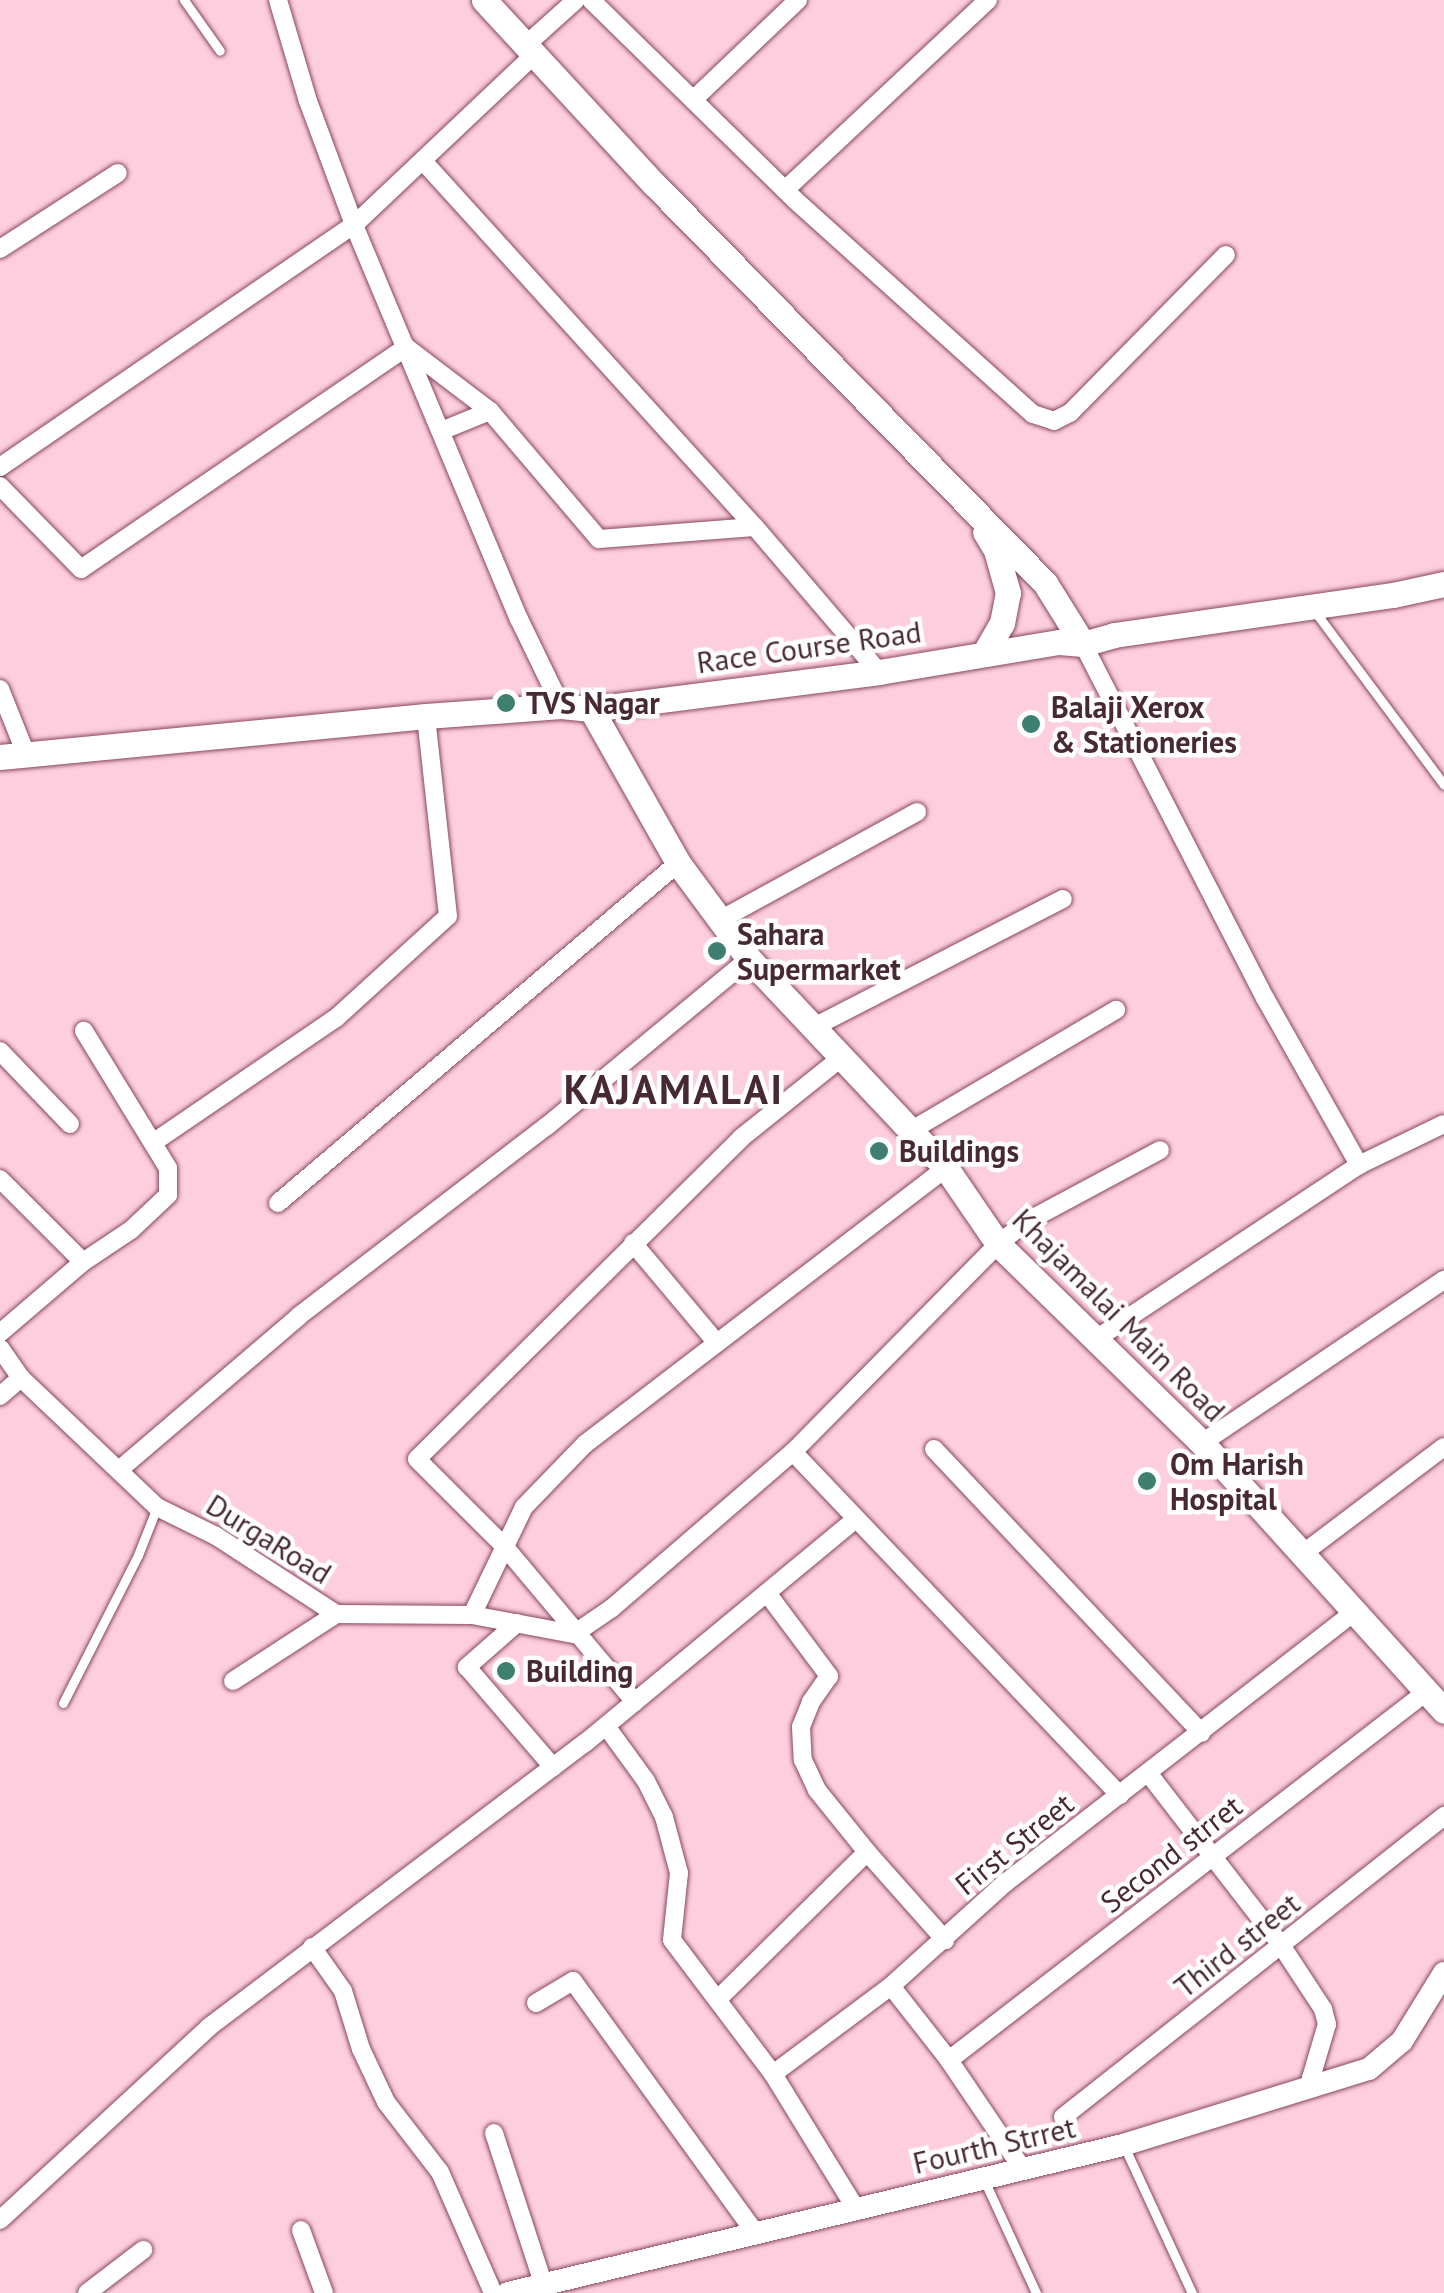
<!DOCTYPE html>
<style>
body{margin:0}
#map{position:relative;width:1444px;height:2293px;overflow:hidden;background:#fdcede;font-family:"PT Sans",sans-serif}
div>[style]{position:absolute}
.roads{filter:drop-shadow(0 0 2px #874761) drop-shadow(0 0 2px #874761)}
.service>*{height:9px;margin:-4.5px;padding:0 4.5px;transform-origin:4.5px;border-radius:4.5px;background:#fff}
.minor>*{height:18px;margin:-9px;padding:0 9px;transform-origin:9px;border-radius:9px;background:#fff}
.tertiary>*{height:22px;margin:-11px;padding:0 11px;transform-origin:11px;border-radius:11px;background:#fff}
.secondary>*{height:25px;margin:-12.5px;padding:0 12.5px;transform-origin:12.5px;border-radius:12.5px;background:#fff}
.dots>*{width:28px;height:28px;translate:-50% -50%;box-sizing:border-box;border:5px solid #fefefe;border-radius:50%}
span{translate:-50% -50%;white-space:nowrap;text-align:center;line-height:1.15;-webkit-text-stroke:9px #fefefe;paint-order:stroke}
.street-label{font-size:30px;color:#472935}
.poi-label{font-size:30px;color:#472935;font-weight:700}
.left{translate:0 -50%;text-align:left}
.district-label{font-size:40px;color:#472935;font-weight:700;letter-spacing:2.5px}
</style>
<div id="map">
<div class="roads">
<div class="service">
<div style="left:184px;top:0;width:62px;rotate:54.8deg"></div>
<div style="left:1313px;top:609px;width:219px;rotate:53.3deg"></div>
<div style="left:63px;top:1703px;width:166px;rotate:-63.1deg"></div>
<div style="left:138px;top:1555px;width:52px;rotate:-68.4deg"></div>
<div style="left:1124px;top:2146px;width:162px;rotate:65.2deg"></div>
<div style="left:985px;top:2182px;width:122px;rotate:65.3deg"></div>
</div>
<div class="minor">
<div style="left:278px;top:0;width:105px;rotate:73.5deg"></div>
<div style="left:308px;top:101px;width:132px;rotate:69.6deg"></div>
<div style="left:354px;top:225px;width:427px;rotate:67.3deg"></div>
<div style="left:519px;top:619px;width:97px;rotate:64.2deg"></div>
<div style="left:591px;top:0;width:284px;rotate:44.4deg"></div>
<div style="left:794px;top:199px;width:321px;rotate:42deg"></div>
<div style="left:1033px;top:414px;width:22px;rotate:18deg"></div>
<div style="left:1054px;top:421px;width:18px;rotate:-27deg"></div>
<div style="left:1070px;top:413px;width:222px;rotate:-45.4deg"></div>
<div style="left:526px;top:45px;width:67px;rotate:-42deg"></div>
<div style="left:693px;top:100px;width:145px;rotate:-43.6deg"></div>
<div style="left:423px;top:161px;width:494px;rotate:47.8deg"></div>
<div style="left:755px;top:527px;width:191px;rotate:49.5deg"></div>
<div style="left:785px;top:190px;width:278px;rotate:-43.1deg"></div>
<div style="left:0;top:249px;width:140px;rotate:-32.8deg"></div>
<div style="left:441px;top:431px;width:53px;rotate:-22.2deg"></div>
<div style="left:0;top:467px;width:429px;rotate:-34.4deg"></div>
<div style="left:354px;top:225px;width:249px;rotate:-43.4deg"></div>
<div style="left:0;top:486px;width:116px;rotate:45.7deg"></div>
<div style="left:81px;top:569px;width:394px;rotate:-34.3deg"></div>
<div style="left:406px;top:347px;width:106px;rotate:37.3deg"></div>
<div style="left:490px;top:411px;width:168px;rotate:49.6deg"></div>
<div style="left:599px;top:539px;width:156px;rotate:-4.4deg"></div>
<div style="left:1083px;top:644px;width:398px;rotate:62.8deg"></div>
<div style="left:1265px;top:998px;width:192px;rotate:60.6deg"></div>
<div style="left:0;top:689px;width:70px;rotate:68.2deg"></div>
<div style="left:718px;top:921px;width:227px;rotate:-28.7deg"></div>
<div style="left:812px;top:1028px;width:282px;rotate:-27.2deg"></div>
<div style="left:0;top:1051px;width:101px;rotate:46.2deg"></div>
<div style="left:912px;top:1130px;width:237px;rotate:-30.5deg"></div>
<div style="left:154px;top:1142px;width:220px;rotate:-34.3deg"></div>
<div style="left:336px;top:1018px;width:151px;rotate:-42.3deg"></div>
<div style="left:448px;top:916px;width:201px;rotate:-96.3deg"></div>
<div style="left:0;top:1179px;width:117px;rotate:45deg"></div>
<div style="left:278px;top:1203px;width:525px;rotate:-40.36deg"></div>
<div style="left:633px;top:1243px;width:129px;rotate:50deg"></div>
<div style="left:0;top:1333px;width:109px;rotate:-40.5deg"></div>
<div style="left:83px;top:1262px;width:58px;rotate:-33.7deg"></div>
<div style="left:131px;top:1230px;width:51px;rotate:-43.4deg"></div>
<div style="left:168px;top:1195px;width:27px;rotate:-90deg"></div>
<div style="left:168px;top:1168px;width:161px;rotate:-121.5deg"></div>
<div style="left:1093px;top:1341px;width:319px;rotate:-33.5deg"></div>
<div style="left:1359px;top:1165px;width:94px;rotate:-25.8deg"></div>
<div style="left:0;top:1348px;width:37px;rotate:55deg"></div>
<div style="left:21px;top:1378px;width:187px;rotate:43.5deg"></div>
<div style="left:157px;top:1507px;width:66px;rotate:26.2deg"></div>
<div style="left:216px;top:1536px;width:143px;rotate:33deg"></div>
<div style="left:336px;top:1614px;width:136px;rotate:0.4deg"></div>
<div style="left:472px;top:1615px;width:104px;rotate:10.6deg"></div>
<div style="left:574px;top:1634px;width:46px;rotate:-34.4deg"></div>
<div style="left:612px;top:1608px;width:239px;rotate:-40.8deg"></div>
<div style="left:793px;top:1452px;width:292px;rotate:-45.4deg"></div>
<div style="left:998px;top:1244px;width:36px;rotate:-38deg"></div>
<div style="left:1026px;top:1222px;width:152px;rotate:-28.2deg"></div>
<div style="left:0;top:1396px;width:28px;rotate:-41deg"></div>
<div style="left:1202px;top:1443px;width:292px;rotate:-34deg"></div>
<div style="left:934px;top:1449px;width:390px;rotate:46.7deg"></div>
<div style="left:793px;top:1452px;width:474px;rotate:46.4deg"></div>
<div style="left:119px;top:1470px;width:237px;rotate:-40.5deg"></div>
<div style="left:299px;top:1316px;width:312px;rotate:-37.5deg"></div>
<div style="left:547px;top:1126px;width:262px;rotate:-39.6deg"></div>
<div style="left:1301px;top:1555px;width:179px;rotate:-37.1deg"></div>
<div style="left:767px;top:1593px;width:104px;rotate:53.2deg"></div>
<div style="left:829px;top:1676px;width:32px;rotate:125deg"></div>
<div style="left:811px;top:1702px;width:27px;rotate:112deg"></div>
<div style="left:801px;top:1727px;width:33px;rotate:87deg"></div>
<div style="left:803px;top:1760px;width:33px;rotate:65deg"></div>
<div style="left:817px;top:1790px;width:80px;rotate:51.1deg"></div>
<div style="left:472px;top:1615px;width:120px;rotate:-64.3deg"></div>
<div style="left:524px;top:1507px;width:88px;rotate:-45.9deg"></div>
<div style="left:585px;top:1444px;width:454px;rotate:-37.4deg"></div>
<div style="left:517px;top:1623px;width:67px;rotate:138.7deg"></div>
<div style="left:467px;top:1667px;width:132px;rotate:49.3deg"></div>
<div style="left:233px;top:1681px;width:123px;rotate:-33deg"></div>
<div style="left:635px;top:1702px;width:204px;rotate:-130deg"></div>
<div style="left:504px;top:1546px;width:123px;rotate:-135deg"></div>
<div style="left:417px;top:1459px;width:456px;rotate:-44.7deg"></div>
<div style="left:741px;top:1138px;width:129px;rotate:-38.7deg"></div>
<div style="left:606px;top:1726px;width:68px;rotate:54deg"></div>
<div style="left:646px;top:1781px;width:40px;rotate:63.4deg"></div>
<div style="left:664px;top:1817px;width:58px;rotate:75deg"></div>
<div style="left:679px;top:1873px;width:67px;rotate:96deg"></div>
<div style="left:672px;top:1940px;width:168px;rotate:53deg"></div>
<div style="left:773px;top:2074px;width:158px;rotate:58.4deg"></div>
<div style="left:1149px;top:1774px;width:216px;rotate:52.3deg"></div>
<div style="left:1281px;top:1945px;width:77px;rotate:56.7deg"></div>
<div style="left:1323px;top:2009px;width:16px;rotate:75deg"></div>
<div style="left:1327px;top:2024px;width:56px;rotate:106.5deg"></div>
<div style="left:1311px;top:2078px;width:10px;rotate:73deg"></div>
<div style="left:312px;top:1947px;width:54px;rotate:54.8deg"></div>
<div style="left:343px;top:1991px;width:61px;rotate:72.8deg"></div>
<div style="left:361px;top:2049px;width:59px;rotate:64.7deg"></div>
<div style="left:386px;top:2102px;width:88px;rotate:52.4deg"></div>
<div style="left:440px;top:2172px;width:132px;rotate:66.3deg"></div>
<div style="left:718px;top:1999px;width:209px;rotate:-44.6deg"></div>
<div style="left:867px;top:1852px;width:118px;rotate:48.4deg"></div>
<div style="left:536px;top:2003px;width:43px;rotate:-30.7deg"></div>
<div style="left:573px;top:1981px;width:310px;rotate:54.1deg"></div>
<div style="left:949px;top:2060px;width:602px;rotate:-37.65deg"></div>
<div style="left:773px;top:2074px;width:147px;rotate:-36.7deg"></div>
<div style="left:1063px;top:2117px;width:486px;rotate:-38.3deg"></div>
<div style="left:494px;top:2133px;width:158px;rotate:71.9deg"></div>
<div style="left:1022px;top:2168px;width:130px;rotate:-124.1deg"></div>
<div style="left:949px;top:2060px;width:94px;rotate:-128.1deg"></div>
<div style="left:891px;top:1986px;width:154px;rotate:-42.1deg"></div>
<div style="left:1005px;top:1883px;width:443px;rotate:-37.8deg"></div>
<div style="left:0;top:2220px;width:284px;rotate:-42.7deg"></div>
<div style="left:209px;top:2027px;width:471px;rotate:-37.1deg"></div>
<div style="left:585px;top:1743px;width:350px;rotate:-39.6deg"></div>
<div style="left:301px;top:2230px;width:67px;rotate:69.9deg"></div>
<div style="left:87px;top:2293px;width:71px;rotate:-37.5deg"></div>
</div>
<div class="tertiary">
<div style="left:508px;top:2293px;width:633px;rotate:-13.53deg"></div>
<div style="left:1123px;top:2145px;width:257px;rotate:-17.2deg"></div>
<div style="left:1369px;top:2069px;width:43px;rotate:-40.3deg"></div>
<div style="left:1402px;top:2041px;width:80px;rotate:-58.3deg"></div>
</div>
<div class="secondary">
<div style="left:484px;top:0;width:251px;rotate:47.3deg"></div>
<div style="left:654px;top:184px;width:559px;rotate:45.58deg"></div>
<div style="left:1045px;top:583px;width:72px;rotate:58.1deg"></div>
<div style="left:984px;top:654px;width:36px;rotate:-60deg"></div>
<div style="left:1002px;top:623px;width:31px;rotate:-79deg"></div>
<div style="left:1008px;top:593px;width:45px;rotate:-105.6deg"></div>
<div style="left:996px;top:550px;width:21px;rotate:-121deg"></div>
<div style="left:591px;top:709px;width:177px;rotate:60.5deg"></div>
<div style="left:678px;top:863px;width:119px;rotate:53.5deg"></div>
<div style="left:749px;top:959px;width:287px;rotate:46.7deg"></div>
<div style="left:946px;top:1168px;width:92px;rotate:55.6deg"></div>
<div style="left:998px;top:1244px;width:285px;rotate:44.3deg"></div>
<div style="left:1202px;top:1443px;width:361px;rotate:47.9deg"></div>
<div style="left:0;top:757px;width:428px;rotate:-5.5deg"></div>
<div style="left:426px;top:716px;width:135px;rotate:-4.2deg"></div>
<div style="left:561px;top:706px;width:30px;rotate:6deg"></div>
<div style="left:591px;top:709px;width:290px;rotate:-7.3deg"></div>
<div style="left:879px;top:672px;width:182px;rotate:-9.5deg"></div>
<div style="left:1059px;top:642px;width:24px;rotate:5deg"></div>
<div style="left:1083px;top:644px;width:32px;rotate:-16deg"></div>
<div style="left:1114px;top:635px;width:282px;rotate:-8.2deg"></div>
<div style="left:1393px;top:595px;width:52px;rotate:-12.2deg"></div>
</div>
</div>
<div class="dots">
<div style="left:506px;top:703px;background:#3e7f6f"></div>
<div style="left:1031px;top:724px;background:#3e7f6f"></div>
<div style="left:717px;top:951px;background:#3e7f6f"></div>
<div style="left:879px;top:1151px;background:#3e7f6f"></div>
<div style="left:1147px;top:1481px;background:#3e7f6f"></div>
<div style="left:506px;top:1671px;background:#3e7f6f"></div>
</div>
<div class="street-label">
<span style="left:809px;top:647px;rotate:-8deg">Race Course Road</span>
<span style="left:1119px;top:1315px;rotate:45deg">Khajamalai Main Road</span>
<span style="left:269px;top:1539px;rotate:32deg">DurgaRoad</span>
<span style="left:1014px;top:1844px;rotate:-39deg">First Street</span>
<span style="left:1171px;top:1854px;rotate:-38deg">Second strret</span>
<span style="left:1237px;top:1945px;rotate:-38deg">Third street</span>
<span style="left:994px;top:2145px;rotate:-13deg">Fourth Strret</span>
</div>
<div class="poi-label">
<span class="left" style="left:526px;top:703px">TVS Nagar</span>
<span class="left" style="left:1051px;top:724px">Balaji Xerox<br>&amp; Stationeries</span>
<span class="left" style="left:737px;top:951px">Sahara<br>Supermarket</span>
<span class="left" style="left:899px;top:1151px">Buildings</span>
<span class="left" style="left:1170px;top:1481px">Om Harish<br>Hospital</span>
<span class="left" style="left:526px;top:1671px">Building</span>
</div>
<div class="district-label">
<span style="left:674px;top:1089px">KAJAMALAI</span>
</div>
</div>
